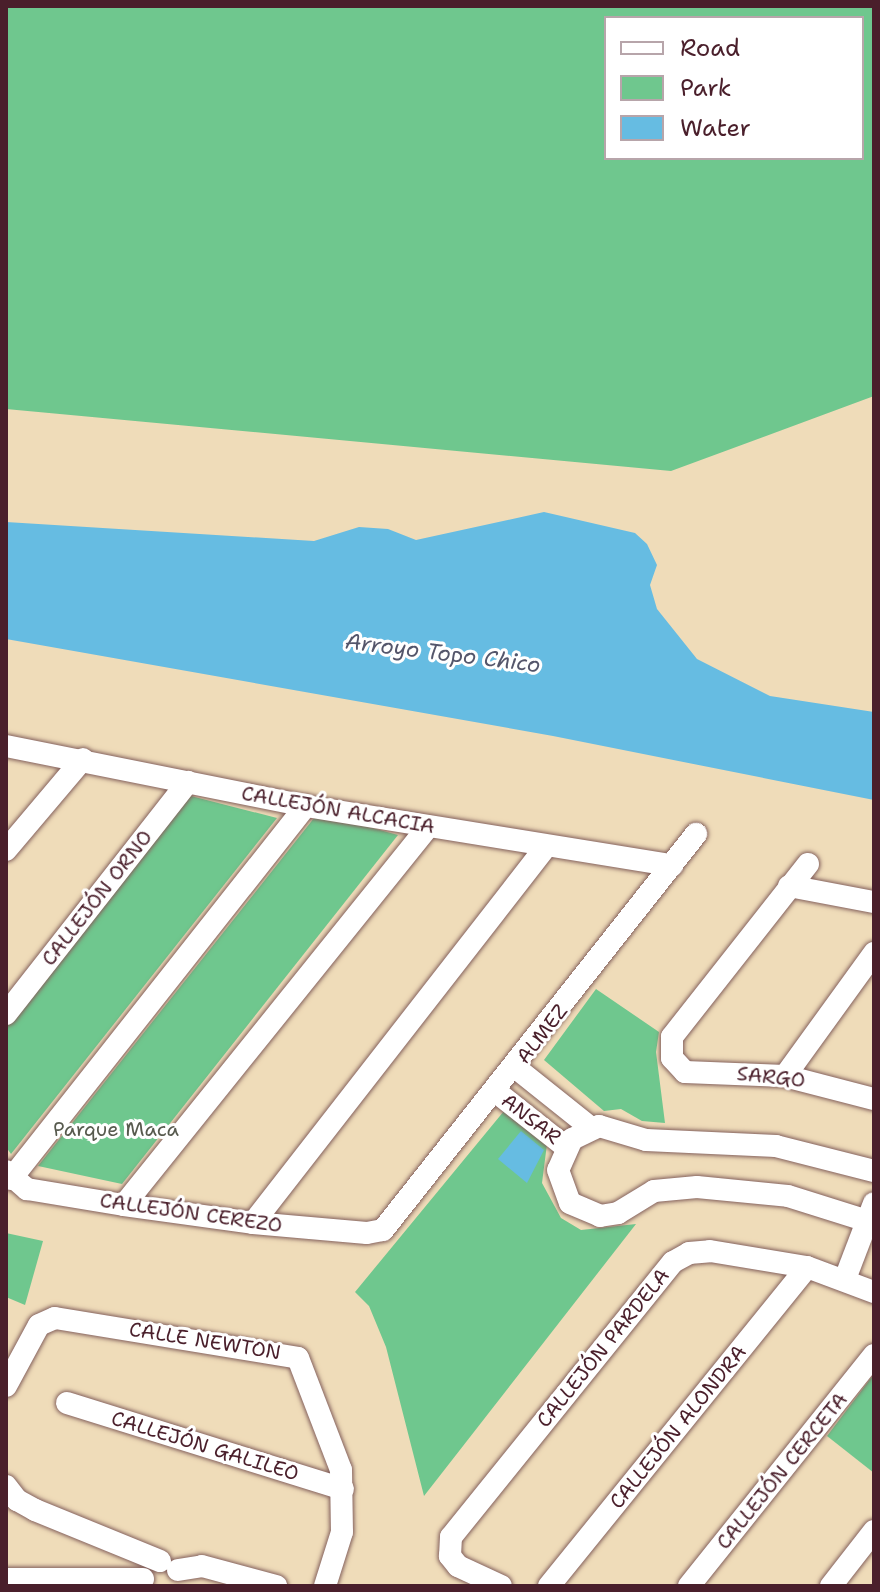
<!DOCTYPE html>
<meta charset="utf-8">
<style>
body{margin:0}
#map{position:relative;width:880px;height:1592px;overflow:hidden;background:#efdcb9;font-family:"Shantell Sans",sans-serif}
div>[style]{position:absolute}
.green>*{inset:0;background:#6fc78e}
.water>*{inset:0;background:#66bce2}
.roads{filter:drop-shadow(0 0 2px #84615d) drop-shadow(0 0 2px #84615d)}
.minor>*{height:22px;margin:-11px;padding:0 11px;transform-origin:11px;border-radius:11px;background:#fff}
span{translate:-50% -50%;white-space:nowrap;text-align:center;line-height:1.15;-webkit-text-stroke:6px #fff;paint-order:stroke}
.street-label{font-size:20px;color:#4a1f2b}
.park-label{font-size:20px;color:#575a4e}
.water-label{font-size:22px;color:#54566b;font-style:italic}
.frame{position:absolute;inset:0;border:8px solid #4a1f2b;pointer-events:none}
.legend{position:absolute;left:604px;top:16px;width:260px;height:144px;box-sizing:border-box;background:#fff;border:2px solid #b7a5aa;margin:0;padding:10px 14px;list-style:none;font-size:24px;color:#4a1f2b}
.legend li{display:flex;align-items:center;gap:16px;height:40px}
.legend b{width:40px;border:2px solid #b7a5aa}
</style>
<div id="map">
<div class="green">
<div style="clip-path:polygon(evenodd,6px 6px,874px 6px,874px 396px,671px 471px,6px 409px,6px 6px,606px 18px,862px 18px,862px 158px,606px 158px,606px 18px)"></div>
<div style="clip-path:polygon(191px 796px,277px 818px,11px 1154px,6px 1147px,6px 1022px)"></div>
<div style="clip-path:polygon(318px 813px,398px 835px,122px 1184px,38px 1166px)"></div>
<div style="clip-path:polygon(596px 989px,659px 1032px,656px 1052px,665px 1123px,642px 1121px,621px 1109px,604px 1111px,544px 1060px)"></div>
<div style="clip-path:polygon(504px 1111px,547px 1144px,542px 1183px,561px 1218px,581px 1230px,636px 1224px,424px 1496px,386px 1347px,369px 1306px,355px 1292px)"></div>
<div style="clip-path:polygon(6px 1233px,43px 1241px,25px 1305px,6px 1297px)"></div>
<div style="clip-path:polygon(874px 1374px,874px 1473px,827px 1436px)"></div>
</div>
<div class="water">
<div style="clip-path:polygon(544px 512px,635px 533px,647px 544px,657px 565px,650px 585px,657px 609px,697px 659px,770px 696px,874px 712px,874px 800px,553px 736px,6px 639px,6px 522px,314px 541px,359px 527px,388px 529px,416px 540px)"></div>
<div style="clip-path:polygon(521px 1131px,544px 1150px,527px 1183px,498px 1159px)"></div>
</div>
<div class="roads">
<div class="minor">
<div style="left:6px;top:746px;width:306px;rotate:11.3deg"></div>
<div style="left:306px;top:806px;width:371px;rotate:9.2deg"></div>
<div style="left:6px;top:850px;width:119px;rotate:-49.8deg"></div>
<div style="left:808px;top:864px;width:220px;rotate:128.2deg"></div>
<div style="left:672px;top:1037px;width:21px;rotate:90deg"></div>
<div style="left:672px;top:1058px;width:19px;rotate:47deg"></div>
<div style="left:685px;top:1072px;width:100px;rotate:2.3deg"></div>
<div style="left:785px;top:1076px;width:92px;rotate:14.5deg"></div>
<div style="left:789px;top:886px;width:86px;rotate:10.7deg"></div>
<div style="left:6px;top:1014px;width:295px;rotate:-51.9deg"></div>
<div style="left:516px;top:1068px;width:95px;rotate:38.6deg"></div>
<div style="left:785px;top:1076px;width:152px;rotate:-54.1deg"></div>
<div style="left:495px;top:1091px;width:90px;rotate:38.3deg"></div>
<div style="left:6px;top:1171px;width:28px;rotate:41deg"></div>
<div style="left:27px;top:1189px;width:98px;rotate:9.4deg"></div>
<div style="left:124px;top:1205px;width:130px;rotate:7.9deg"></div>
<div style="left:253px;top:1223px;width:114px;rotate:5deg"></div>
<div style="left:367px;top:1233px;width:16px;rotate:-11deg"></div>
<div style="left:383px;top:1230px;width:505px;rotate:-51.68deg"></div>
<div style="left:874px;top:1171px;width:101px;rotate:-165.7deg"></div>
<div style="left:776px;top:1146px;width:130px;rotate:-177.4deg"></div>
<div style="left:646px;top:1140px;width:49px;rotate:-163.4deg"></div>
<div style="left:599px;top:1126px;width:30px;rotate:154deg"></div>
<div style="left:572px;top:1139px;width:34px;rotate:114deg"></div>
<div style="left:558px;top:1170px;width:35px;rotate:70deg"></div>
<div style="left:570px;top:1203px;width:33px;rotate:23deg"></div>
<div style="left:600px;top:1216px;width:18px;rotate:-9deg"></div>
<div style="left:618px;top:1213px;width:42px;rotate:-31.4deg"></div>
<div style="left:654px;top:1191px;width:43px;rotate:-5.3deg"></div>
<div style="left:697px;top:1187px;width:91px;rotate:5.6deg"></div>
<div style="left:788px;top:1196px;width:90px;rotate:17.4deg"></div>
<div style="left:11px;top:1179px;width:476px;rotate:-51.7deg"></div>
<div style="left:124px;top:1205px;width:485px;rotate:-51.2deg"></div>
<div style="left:253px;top:1223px;width:478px;rotate:-52.1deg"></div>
<div style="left:845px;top:1279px;width:81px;rotate:-69.1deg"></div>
<div style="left:6px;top:1386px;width:69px;rotate:-61.6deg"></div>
<div style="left:39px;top:1325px;width:17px;rotate:-24deg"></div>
<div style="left:55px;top:1318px;width:246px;rotate:9.3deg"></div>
<div style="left:298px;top:1358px;width:120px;rotate:69deg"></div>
<div style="left:341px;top:1470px;width:62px;rotate:89.1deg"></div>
<div style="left:342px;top:1532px;width:57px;rotate:107.5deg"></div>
<div style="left:67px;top:1403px;width:289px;rotate:17.3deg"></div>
<div style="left:6px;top:1486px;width:18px;rotate:52deg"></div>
<div style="left:17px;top:1500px;width:21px;rotate:29deg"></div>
<div style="left:35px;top:1510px;width:135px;rotate:22.2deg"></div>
<div style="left:178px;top:1570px;width:24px;rotate:-9deg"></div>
<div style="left:202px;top:1566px;width:77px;rotate:15.1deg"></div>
<div style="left:6px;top:1579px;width:137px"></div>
<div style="left:501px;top:1586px;width:47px;rotate:-155.1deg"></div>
<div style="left:458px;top:1566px;width:13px;rotate:-129deg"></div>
<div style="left:450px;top:1556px;width:19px;rotate:-87deg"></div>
<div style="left:451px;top:1537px;width:353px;rotate:-51.1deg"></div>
<div style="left:673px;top:1262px;width:18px;rotate:-29deg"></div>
<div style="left:689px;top:1253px;width:21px;rotate:-5deg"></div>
<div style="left:710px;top:1251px;width:98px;rotate:9.4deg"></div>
<div style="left:807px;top:1267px;width:72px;rotate:20.5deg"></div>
<div style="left:549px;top:1586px;width:410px;rotate:-51deg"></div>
<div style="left:689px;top:1586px;width:296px;rotate:-51.3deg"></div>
<div style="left:831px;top:1586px;width:70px;rotate:-52deg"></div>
</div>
</div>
<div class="street-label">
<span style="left:338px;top:810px;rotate:10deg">CALLEJÓN ALCACIA</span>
<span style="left:97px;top:898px;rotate:-52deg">CALLEJÓN ORNO</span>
<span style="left:542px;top:1034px;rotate:-52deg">ALMEZ</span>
<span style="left:771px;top:1077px;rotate:6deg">SARGO</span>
<span style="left:531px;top:1119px;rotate:38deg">ANSAR</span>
<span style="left:191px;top:1213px;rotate:8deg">CALLEJÓN CEREZO</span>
<span style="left:205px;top:1341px;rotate:9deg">CALLE NEWTON</span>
<span style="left:603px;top:1348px;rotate:-51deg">CALLEJÓN PARDELA</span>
<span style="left:678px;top:1427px;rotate:-51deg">CALLEJÓN ALONDRA</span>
<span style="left:205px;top:1446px;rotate:17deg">CALLEJÓN GALILEO</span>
<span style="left:782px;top:1471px;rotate:-51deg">CALLEJÓN CERCETA</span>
</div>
<div class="park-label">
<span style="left:116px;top:1129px">Parque Maca</span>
</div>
<div class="water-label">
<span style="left:443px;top:653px;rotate:7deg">Arroyo Topo Chico</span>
</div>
<div class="frame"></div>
<ul class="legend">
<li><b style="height:10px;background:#fff"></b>Road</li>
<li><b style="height:22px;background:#6fc78e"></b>Park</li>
<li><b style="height:22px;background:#66bce2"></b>Water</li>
</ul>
</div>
